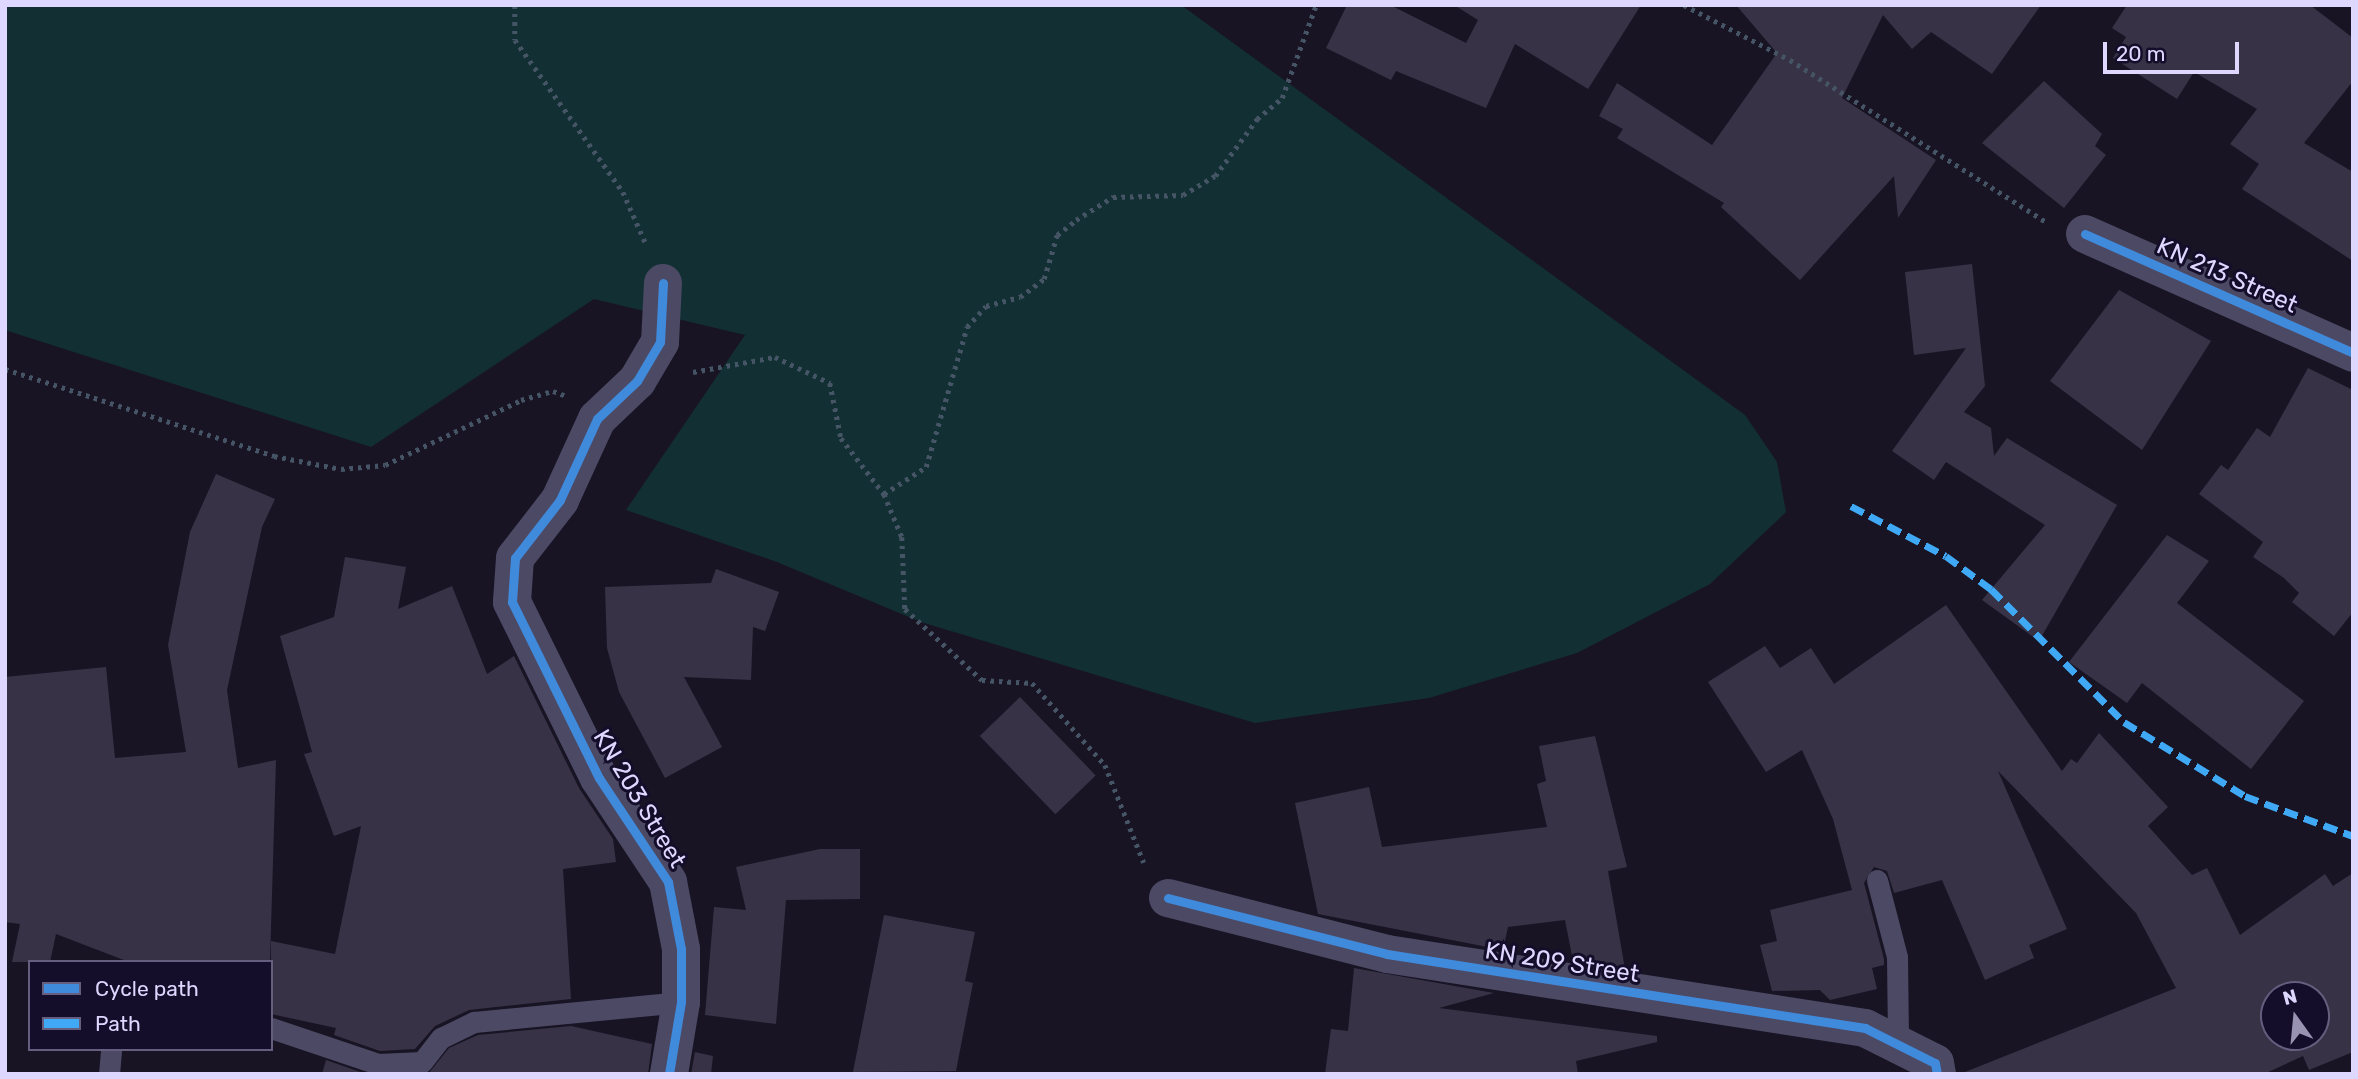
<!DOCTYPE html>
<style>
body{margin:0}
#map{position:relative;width:2358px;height:1079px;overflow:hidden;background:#181424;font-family:Rubik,sans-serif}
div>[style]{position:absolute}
.green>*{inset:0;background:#123033}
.building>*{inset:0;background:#373246;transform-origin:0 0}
.path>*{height:4.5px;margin-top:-2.25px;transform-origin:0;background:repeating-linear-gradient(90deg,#465565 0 3.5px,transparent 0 8.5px)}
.lane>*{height:21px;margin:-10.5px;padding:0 10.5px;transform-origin:10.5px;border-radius:10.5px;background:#4c4965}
.street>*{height:38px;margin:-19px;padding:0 19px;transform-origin:19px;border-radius:19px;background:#4c4965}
.quiet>*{height:7px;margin-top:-3.5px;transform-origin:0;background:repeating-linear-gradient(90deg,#3fa9f5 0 14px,transparent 0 21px)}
.cycleway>*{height:9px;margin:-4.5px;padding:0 4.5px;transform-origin:4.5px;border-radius:4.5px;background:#408adc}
span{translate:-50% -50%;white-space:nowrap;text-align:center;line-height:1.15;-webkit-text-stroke:6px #140e2a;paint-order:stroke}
.street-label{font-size:24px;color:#ded7ff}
.frame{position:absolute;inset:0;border:7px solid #ded7ff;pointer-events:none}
.legend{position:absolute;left:28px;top:960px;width:245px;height:91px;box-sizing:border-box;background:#140e2a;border:2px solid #655e7f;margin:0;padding:9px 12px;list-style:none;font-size:21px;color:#ded7ff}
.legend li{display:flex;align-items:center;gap:14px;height:35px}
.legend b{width:35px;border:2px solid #655e7f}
.north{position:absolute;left:2260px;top:981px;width:70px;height:70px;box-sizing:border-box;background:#140e2a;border:2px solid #655e7f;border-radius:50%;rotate:345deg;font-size:19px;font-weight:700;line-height:28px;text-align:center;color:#ded7ff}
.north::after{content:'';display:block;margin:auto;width:24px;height:32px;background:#9993b2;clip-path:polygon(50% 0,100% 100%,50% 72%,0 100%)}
.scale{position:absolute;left:2103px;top:42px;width:136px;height:32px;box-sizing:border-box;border:4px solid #ded7ff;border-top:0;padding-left:9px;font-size:21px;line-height:24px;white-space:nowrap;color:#ded7ff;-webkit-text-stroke:5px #140e2a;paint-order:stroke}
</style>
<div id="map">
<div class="green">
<div style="clip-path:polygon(5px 5px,1181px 5px,1745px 415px,1777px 462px,1786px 512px,1710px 584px,1577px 653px,1429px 698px,1255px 723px,921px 622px,777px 562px,626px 510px,745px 335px,594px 299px,371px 447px,5px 330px)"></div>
</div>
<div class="building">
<div style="clip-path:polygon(1347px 5px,1390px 5px,1466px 43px,1478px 20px,1454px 5px,1641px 5px,1588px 89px,1515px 44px,1486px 108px,1396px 71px,1391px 80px,1326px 48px)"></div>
<div style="clip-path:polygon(1736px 5px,2041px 5px,1992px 74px,1931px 32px,1912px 49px,1883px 15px,1842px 98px,1936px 160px,1898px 218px,1894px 176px,1800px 280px,1721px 207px,1724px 203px,1617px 138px,1623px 129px,1599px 116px,1617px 83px,1712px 145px,1777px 53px)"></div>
<div style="clip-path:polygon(2127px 5px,2310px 5px,2353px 38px,2353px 81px,2304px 143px,2353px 172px,2353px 261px,2242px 189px,2259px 164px,2230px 144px,2257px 109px,2194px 72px,2177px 99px,2113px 58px,2126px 37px,2112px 28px)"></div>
<div style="clip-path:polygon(2044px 81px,2102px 134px,2095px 146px,2106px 155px,2064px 208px,1982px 143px)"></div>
<div style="clip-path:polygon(1972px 264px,1985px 386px,1964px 412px,1991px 428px,1994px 456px,2007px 438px,2117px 505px,2039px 641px,1982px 600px,2045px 525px,1946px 462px,1934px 480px,1892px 451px,1966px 348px,1914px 355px,1905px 272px)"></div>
<div style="clip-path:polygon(2119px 290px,2211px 341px,2142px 450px,2050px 381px)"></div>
<div style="clip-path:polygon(2308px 368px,2353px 390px,2353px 612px,2334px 636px,2292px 602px,2299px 593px,2284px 578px,2253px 557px,2263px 542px,2199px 494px,2221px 465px,2228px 470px,2257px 428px,2270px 437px)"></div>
<div style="clip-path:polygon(216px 474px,275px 499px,262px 527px,227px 690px,238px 768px,276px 760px,270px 962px,129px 962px,56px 934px,50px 962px,12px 962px,20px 924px,5px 922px,5px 677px,106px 667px,115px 758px,186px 752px,168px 645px,190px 532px)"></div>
<div style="clip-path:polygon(2167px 535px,2209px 561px,2177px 603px,2304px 701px,2251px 769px,2142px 683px,2127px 703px,2069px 662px)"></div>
<div style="clip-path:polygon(345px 557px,406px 567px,398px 609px,452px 586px,487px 674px,514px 656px,579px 788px,613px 839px,616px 862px,563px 869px,571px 999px,469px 1010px,435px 1026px,415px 1049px,380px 1051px,334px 1035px,336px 1028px,271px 1014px,271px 941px,335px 954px,361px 826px,334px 836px,304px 754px,312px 752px,280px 636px,334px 617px)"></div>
<div style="clip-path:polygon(716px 569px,779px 592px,765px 631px,753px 627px,751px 680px,684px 677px,722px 747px,665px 778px,619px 692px,607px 648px,605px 587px,711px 583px)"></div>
<div style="clip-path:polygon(evenodd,1946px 605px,2062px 771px,2071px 759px,2077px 763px,2099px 733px,2168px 807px,2148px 826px,2192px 875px,2207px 868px,2240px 935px,2325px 874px,2333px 886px,2353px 873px,2353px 1052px,2309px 1070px,2303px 1056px,2264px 1074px,1960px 1074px,2176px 988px,2136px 913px,1998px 771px,2067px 929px,2029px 945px,2034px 958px,1985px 980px,1942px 880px,1894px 893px,1887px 871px,1874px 867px,1864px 883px,1884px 959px,1884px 965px,1872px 968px,1877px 989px,1830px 1000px,1820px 990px,1772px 991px,1760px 945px,1777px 941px,1770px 910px,1852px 890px,1833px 819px,1802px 750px,1766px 772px,1708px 682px,1765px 646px,1780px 668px,1811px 648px,1834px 684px,1946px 605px,2274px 995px,2316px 995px,2316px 1037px,2274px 1037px,2274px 995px)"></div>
<div style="left:1020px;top:697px;width:109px;height:56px;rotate:46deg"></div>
<div style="clip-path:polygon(1595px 736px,1627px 867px,1608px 871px,1625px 969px,1573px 961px,1565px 920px,1508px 927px,1503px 950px,1318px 914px,1295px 803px,1369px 787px,1382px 847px,1547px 827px,1537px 784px,1546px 781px,1539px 746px)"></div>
<div style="clip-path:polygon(820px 849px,860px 849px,860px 899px,786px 900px,776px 1024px,705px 1015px,714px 907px,746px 910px,736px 867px)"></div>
<div style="clip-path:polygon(884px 915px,975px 932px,965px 981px,973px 983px,956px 1071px,853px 1072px)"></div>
<div style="clip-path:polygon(1354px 968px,1494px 993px,1439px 1008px,1657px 1036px,1657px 1042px,1576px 1061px,1578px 1074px,1325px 1074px,1331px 1029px,1348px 1031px)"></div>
<div style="clip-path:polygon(571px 1026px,652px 1044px,648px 1074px,428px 1074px,449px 1048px,478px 1035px)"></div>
<div style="clip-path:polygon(695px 1052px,713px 1056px,711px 1074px,691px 1074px)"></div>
<div style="clip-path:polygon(326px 1060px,366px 1074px,322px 1074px)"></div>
</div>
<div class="path">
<div style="left:515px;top:5px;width:35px;rotate:90deg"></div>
<div style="left:515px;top:40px;width:186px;rotate:54.6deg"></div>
<div style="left:623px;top:192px;width:57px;rotate:66.1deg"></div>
<div style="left:1684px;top:5px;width:119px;rotate:27.4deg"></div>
<div style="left:1790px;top:60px;width:303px;rotate:32.3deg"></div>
<div style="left:5px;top:369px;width:283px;rotate:17.9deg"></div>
<div style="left:274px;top:456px;width:68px;rotate:11deg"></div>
<div style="left:341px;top:469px;width:44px;rotate:-5.2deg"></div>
<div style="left:385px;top:465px;width:151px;rotate:-25.5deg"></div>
<div style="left:521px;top:400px;width:33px;rotate:-16deg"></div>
<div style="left:553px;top:391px;width:12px;rotate:20deg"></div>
<div style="left:693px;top:372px;width:83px;rotate:-10.4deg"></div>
<div style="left:775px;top:357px;width:61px;rotate:25.3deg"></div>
<div style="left:830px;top:383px;width:56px;rotate:78.7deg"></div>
<div style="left:841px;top:438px;width:71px;rotate:52.5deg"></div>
<div style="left:884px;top:494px;width:47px;rotate:67.3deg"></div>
<div style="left:902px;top:537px;width:72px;rotate:87.6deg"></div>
<div style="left:905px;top:609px;width:105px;rotate:42.7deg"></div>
<div style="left:982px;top:680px;width:50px;rotate:3.4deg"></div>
<div style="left:1032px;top:683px;width:110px;rotate:48.3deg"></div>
<div style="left:1105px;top:765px;width:105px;rotate:68.3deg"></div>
<div style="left:884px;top:494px;width:50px;rotate:-32.7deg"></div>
<div style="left:926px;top:467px;width:146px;rotate:-73.7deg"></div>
<div style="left:967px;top:327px;width:28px;rotate:-48deg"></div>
<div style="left:986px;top:306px;width:35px;rotate:-15deg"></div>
<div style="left:1020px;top:297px;width:30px;rotate:-37deg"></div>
<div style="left:1044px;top:279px;width:46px;rotate:-73.5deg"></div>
<div style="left:1057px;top:235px;width:24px;rotate:-38deg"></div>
<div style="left:1076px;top:220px;width:44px;rotate:-31.9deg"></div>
<div style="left:1113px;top:197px;width:70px;rotate:-1.6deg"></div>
<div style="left:1183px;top:195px;width:37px;rotate:-31deg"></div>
<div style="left:1215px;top:176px;width:71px;rotate:-53.6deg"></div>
<div style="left:1257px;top:119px;width:33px;rotate:-40deg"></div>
<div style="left:1282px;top:98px;width:99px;rotate:-69.9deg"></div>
</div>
<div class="lane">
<div style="left:1877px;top:880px;width:80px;rotate:75.4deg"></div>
<div style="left:1897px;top:957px;width:84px;rotate:89.3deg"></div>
<div style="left:271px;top:1028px;width:113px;rotate:18.6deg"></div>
<div style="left:378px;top:1064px;width:44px;rotate:-2.6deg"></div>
<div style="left:422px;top:1062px;width:31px;rotate:-52deg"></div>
<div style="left:441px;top:1038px;width:37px;rotate:-26deg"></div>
<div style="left:474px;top:1022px;width:208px;rotate:-5.5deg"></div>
<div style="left:109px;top:1074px;width:25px;rotate:-85deg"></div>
</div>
<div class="street">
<div style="left:2085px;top:234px;width:293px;rotate:23.9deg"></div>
<div style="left:663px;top:283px;width:59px;rotate:92.9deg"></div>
<div style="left:660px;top:342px;width:45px;rotate:120.5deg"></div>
<div style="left:637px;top:381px;width:55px;rotate:136.5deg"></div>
<div style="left:597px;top:419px;width:89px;rotate:114.6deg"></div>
<div style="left:560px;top:500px;width:73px;rotate:127.8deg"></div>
<div style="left:515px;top:558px;width:44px;rotate:93.9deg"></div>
<div style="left:512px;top:602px;width:196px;rotate:63.7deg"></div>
<div style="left:599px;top:778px;width:125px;rotate:56.4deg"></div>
<div style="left:668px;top:882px;width:68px;rotate:79deg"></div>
<div style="left:681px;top:949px;width:53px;rotate:90deg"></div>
<div style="left:681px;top:1002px;width:73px;rotate:99.5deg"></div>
<div style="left:1168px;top:898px;width:226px;rotate:14.3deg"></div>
<div style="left:1387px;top:954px;width:484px;rotate:8.8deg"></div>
<div style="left:1865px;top:1028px;width:78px;rotate:26.6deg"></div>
<div style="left:1935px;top:1063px;width:11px;rotate:80deg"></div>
</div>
<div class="quiet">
<div style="left:1851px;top:506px;width:107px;rotate:27.8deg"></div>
<div style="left:1946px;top:556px;width:56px;rotate:36.3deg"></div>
<div style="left:1991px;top:589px;width:188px;rotate:45deg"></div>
<div style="left:2124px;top:722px;width:142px;rotate:31.4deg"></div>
<div style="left:2245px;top:796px;width:115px;rotate:20.3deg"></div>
</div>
<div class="cycleway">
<div style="left:2085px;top:234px;width:293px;rotate:23.9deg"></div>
<div style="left:663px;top:283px;width:59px;rotate:92.9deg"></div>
<div style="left:660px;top:342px;width:45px;rotate:120.5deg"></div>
<div style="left:637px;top:381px;width:55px;rotate:136.5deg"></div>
<div style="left:597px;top:419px;width:89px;rotate:114.6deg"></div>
<div style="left:560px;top:500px;width:73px;rotate:127.8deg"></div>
<div style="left:515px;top:558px;width:44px;rotate:93.9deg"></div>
<div style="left:512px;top:602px;width:196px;rotate:63.7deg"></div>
<div style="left:599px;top:778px;width:125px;rotate:56.4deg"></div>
<div style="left:668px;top:882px;width:68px;rotate:79deg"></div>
<div style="left:681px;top:949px;width:53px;rotate:90deg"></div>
<div style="left:681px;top:1002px;width:73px;rotate:99.5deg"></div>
<div style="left:1168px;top:898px;width:226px;rotate:14.3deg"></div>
<div style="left:1387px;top:954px;width:484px;rotate:8.8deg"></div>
<div style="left:1865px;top:1028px;width:78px;rotate:26.6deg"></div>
<div style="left:1935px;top:1063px;width:11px;rotate:80deg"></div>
</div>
<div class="street-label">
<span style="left:2227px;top:276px;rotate:24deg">KN 213 Street</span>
<span style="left:639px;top:799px;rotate:59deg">KN 203 Street</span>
<span style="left:1562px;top:963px;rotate:9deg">KN 209 Street</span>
</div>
<div class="frame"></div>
<ul class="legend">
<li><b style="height:9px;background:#408adc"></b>Cycle path</li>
<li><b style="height:9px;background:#3fa9f5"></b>Path</li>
</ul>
<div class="north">N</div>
<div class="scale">20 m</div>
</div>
